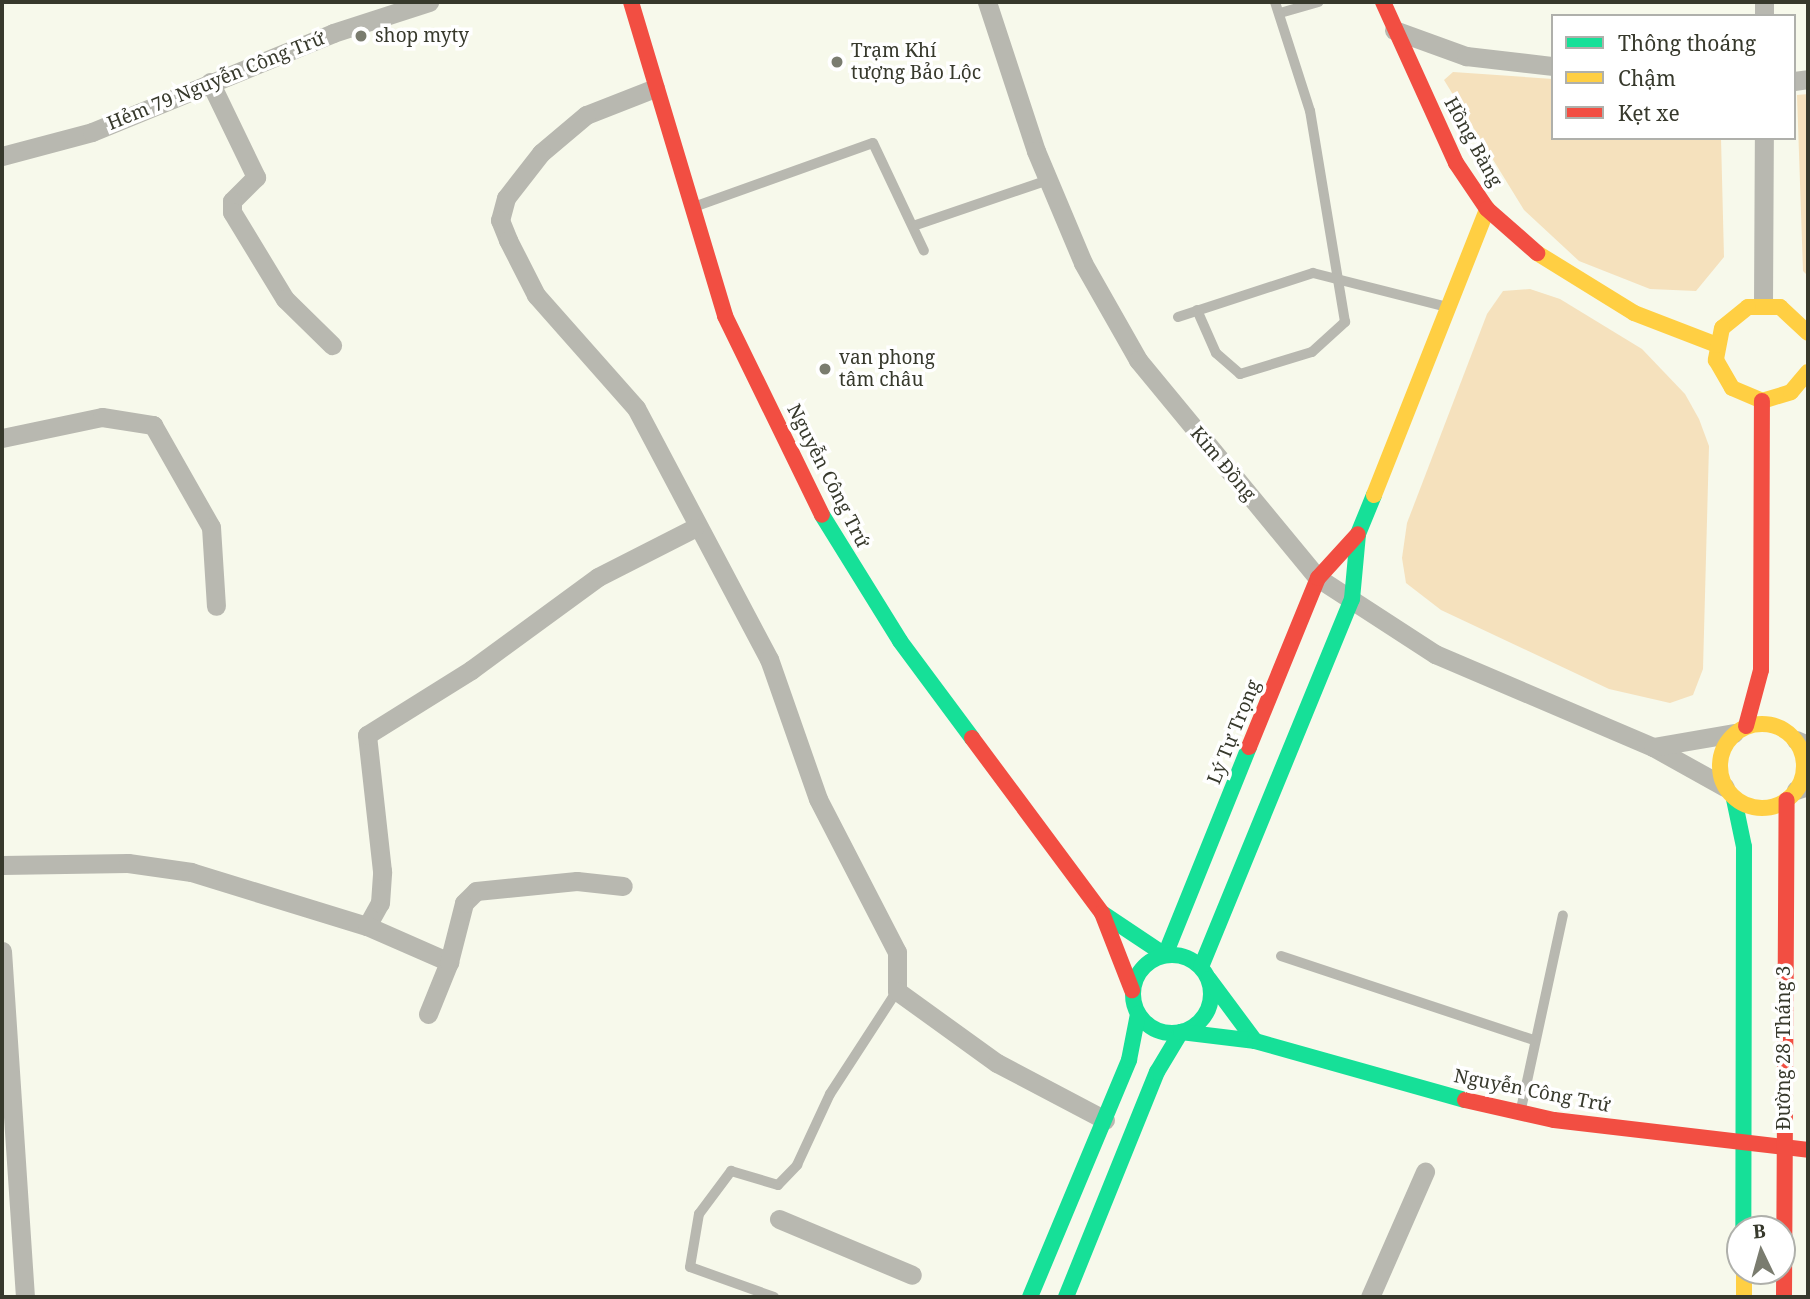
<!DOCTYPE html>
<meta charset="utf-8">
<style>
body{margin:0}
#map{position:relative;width:1810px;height:1299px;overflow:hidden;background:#f7f9eb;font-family:"Noto Serif",serif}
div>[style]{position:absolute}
.green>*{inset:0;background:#f5e1bd}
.lane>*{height:10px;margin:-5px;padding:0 5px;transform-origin:5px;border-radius:5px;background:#b8b8b0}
.street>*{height:19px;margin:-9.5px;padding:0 9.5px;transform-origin:9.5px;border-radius:9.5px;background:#b8b8b0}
.fast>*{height:16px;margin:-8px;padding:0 8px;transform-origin:8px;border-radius:8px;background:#16e098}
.fast>.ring{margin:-8px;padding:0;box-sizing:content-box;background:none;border:16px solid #16e098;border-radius:50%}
.slow>*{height:16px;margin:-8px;padding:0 8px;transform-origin:8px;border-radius:8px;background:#ffcf43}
.slow>.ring{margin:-8px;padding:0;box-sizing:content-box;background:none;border:16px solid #ffcf43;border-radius:50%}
.jam>*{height:16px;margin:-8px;padding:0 8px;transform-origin:8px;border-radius:8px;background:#f24e42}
.dots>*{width:19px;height:19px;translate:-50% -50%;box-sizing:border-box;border:4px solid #fff;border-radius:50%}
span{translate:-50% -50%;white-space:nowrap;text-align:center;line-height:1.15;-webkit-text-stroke:7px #fff;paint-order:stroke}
.poi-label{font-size:19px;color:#37392c}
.left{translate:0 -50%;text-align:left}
.street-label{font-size:19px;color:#37392c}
.frame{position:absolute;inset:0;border:4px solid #37392c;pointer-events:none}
.legend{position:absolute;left:1551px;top:14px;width:245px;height:126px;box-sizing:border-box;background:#fff;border:2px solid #afb0ab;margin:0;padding:9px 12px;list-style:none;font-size:21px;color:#37392c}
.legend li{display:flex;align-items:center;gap:14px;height:35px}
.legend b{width:35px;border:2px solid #afb0ab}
.north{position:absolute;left:1726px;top:1215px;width:70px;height:70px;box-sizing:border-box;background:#fff;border:2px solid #afb0ab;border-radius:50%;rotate:355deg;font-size:19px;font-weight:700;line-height:28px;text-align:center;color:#37392c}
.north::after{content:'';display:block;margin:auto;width:24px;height:32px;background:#7a7c6f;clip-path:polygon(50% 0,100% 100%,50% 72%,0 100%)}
</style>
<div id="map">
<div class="green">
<div style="clip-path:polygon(1453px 72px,1553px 79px,1553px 138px,1721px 138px,1724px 257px,1696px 291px,1650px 289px,1579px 261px,1524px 210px,1444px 80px)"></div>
<div style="clip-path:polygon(1808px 94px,1808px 276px,1803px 271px,1797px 95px)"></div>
<div style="clip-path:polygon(1530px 289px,1560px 299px,1642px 349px,1685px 394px,1699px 419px,1709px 446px,1703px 669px,1693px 695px,1670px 703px,1609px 689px,1441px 610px,1406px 583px,1402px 558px,1407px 523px,1487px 314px,1503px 291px)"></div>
</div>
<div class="lane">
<div style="left:1280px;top:13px;width:40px;rotate:-16deg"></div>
<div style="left:691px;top:208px;width:193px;rotate:-19.7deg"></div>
<div style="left:873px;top:143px;width:119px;rotate:64.7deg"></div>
<div style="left:916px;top:225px;width:139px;rotate:-18.8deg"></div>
<div style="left:1197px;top:310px;width:47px;rotate:66.2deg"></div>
<div style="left:1216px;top:353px;width:32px;rotate:41deg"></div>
<div style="left:1240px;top:374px;width:75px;rotate:-17deg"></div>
<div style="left:1312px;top:352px;width:45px;rotate:-42.3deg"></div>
<div style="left:1345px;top:322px;width:214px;rotate:-99.4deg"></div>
<div style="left:1310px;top:111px;width:114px;rotate:-107.8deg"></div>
<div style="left:1178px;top:317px;width:142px;rotate:-18.1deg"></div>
<div style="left:1313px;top:273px;width:138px;rotate:14.2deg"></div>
<div style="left:1281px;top:956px;width:267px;rotate:18.4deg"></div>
<div style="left:1521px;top:1109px;width:198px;rotate:-77.8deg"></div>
<div style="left:774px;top:1297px;width:89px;rotate:-160.3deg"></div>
<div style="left:690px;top:1267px;width:54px;rotate:-80.4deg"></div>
<div style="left:699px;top:1214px;width:54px;rotate:-53.3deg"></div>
<div style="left:731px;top:1171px;width:49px;rotate:16.6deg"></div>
<div style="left:778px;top:1185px;width:28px;rotate:-46deg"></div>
<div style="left:797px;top:1165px;width:78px;rotate:-65.1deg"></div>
<div style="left:830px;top:1094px;width:123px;rotate:-57deg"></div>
</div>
<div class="street">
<div style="left:987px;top:2px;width:157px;rotate:71.8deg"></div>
<div style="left:1036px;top:151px;width:121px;rotate:67.2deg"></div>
<div style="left:1083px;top:263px;width:112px;rotate:60.4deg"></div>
<div style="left:1138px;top:360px;width:283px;rotate:50.5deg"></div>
<div style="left:1318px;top:578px;width:140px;rotate:33deg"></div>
<div style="left:1435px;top:654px;width:237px;rotate:23.1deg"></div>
<div style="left:1653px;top:747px;width:82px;rotate:29.1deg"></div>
<div style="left:1764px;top:16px;width:14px;rotate:-90deg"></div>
<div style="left:1394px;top:30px;width:77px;rotate:19.9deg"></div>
<div style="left:1466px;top:56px;width:88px;rotate:6.6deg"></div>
<div style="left:1794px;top:81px;width:14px;rotate:-8deg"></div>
<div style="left:210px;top:82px;width:106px;rotate:64.2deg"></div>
<div style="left:256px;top:177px;width:34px;rotate:135deg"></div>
<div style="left:232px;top:201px;width:11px;rotate:90deg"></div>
<div style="left:232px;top:212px;width:102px;rotate:58.7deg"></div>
<div style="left:285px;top:299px;width:66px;rotate:44.4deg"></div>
<div style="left:655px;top:88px;width:74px;rotate:158.6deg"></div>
<div style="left:586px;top:115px;width:59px;rotate:139.8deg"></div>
<div style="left:541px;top:153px;width:57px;rotate:127.9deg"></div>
<div style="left:506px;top:198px;width:23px;rotate:105deg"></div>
<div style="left:500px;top:220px;width:22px;rotate:68deg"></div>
<div style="left:508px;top:240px;width:62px;rotate:63deg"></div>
<div style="left:536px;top:295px;width:151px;rotate:48.5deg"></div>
<div style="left:636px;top:408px;width:284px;rotate:62.1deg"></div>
<div style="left:769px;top:659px;width:148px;rotate:70.7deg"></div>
<div style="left:818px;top:799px;width:172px;rotate:62.7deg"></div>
<div style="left:897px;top:952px;width:39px;rotate:90deg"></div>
<div style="left:897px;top:991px;width:123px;rotate:35.8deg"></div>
<div style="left:997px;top:1063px;width:122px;rotate:27.8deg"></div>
<div style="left:2px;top:156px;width:93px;rotate:-14.9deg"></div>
<div style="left:92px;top:132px;width:261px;rotate:-22.3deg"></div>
<div style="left:333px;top:33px;width:101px;rotate:-17.9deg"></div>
<div style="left:1763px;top:304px;width:166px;rotate:-89.7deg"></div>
<div style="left:2px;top:438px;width:102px;rotate:-11.9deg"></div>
<div style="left:102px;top:417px;width:52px;rotate:8.9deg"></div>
<div style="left:153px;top:425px;width:117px;rotate:60.4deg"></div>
<div style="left:211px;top:527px;width:79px;rotate:86.4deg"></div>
<div style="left:1796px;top:740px;width:13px;rotate:23deg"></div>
<div style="left:1653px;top:747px;width:82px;rotate:-9.8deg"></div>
<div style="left:1796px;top:790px;width:13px;rotate:-18deg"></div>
<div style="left:2px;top:865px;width:126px;rotate:-0.9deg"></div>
<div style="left:128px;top:863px;width:64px;rotate:8.1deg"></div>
<div style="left:191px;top:872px;width:184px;rotate:17.1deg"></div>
<div style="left:367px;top:926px;width:26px;rotate:-61deg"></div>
<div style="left:380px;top:903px;width:32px;rotate:-86deg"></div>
<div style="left:382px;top:871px;width:137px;rotate:-96.3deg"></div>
<div style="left:367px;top:735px;width:123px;rotate:-32deg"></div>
<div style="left:471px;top:670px;width:157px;rotate:-36.2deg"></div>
<div style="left:598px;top:577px;width:108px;rotate:-27deg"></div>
<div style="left:367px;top:926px;width:90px;rotate:23.7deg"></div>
<div style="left:449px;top:962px;width:56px;rotate:112deg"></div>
<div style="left:2px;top:951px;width:347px;rotate:86.2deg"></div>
<div style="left:449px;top:962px;width:61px;rotate:-75.7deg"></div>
<div style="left:464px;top:903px;width:17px;rotate:-45deg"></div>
<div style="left:476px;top:891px;width:101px;rotate:-5.7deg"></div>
<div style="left:577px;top:881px;width:46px;rotate:6.2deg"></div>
<div style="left:779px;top:1219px;width:144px;rotate:22.8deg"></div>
<div style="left:1370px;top:1297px;width:137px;rotate:-66.3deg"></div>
</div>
<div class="fast">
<div style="left:822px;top:515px;width:148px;rotate:58.2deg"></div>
<div style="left:900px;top:641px;width:121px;rotate:53.4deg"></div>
<div style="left:1734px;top:799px;width:49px;rotate:78.2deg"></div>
<div style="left:1744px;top:847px;width:382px;rotate:90.1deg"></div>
<div style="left:1102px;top:913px;width:76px;rotate:33.7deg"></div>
<div style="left:1165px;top:955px;width:224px;rotate:-68deg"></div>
<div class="ring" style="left:1133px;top:955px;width:62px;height:62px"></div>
<div style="left:1201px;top:967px;width:398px;rotate:-67.7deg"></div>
<div style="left:1352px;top:599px;width:65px;rotate:-84.7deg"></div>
<div style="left:1358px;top:534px;width:42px;rotate:-67.7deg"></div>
<div style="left:1209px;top:979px;width:77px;rotate:53.4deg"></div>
<div style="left:1030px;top:1297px;width:257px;rotate:-67.3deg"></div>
<div style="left:1129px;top:1060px;width:47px;rotate:-78.9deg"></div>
<div style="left:1066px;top:1297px;width:243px;rotate:-68deg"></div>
<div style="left:1157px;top:1072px;width:47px;rotate:-59deg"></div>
<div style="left:1181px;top:1032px;width:75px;rotate:6.9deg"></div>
<div style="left:1255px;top:1041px;width:218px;rotate:15.7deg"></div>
</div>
<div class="slow">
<div style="left:1537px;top:253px;width:114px;rotate:31.7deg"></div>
<div style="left:1634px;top:313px;width:89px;rotate:21.1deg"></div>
<div style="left:1808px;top:333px;width:38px;rotate:-137deg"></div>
<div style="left:1780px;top:307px;width:32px;rotate:180deg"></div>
<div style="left:1748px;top:307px;width:33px;rotate:141deg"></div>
<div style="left:1722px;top:328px;width:33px;rotate:101deg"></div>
<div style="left:1716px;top:360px;width:32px;rotate:60deg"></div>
<div style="left:1732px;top:388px;width:33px;rotate:23deg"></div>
<div style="left:1762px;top:401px;width:30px;rotate:-17deg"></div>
<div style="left:1791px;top:392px;width:26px;rotate:-50deg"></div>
<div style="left:1374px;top:495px;width:308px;rotate:-68.4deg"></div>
<div class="ring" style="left:1720px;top:724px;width:68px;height:68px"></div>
<div style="left:1744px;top:1271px;width:26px;rotate:90deg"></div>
</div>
<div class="jam">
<div style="left:631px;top:2px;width:328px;rotate:73.3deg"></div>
<div style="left:725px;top:316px;width:221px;rotate:64deg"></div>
<div style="left:1383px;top:2px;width:177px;rotate:65.6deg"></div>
<div style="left:1456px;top:163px;width:55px;rotate:56deg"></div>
<div style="left:1487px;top:209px;width:67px;rotate:41.3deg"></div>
<div style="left:1746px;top:726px;width:58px;rotate:-75deg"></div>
<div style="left:1761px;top:670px;width:269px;rotate:-89.8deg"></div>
<div style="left:972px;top:738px;width:218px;rotate:53.4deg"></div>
<div style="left:1102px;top:913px;width:83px;rotate:68.7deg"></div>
<div style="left:1249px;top:747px;width:183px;rotate:-67.8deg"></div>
<div style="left:1318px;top:578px;width:59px;rotate:-47.7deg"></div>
<div style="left:1465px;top:1100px;width:91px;rotate:12.7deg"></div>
<div style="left:1554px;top:1120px;width:256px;rotate:6.7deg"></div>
<div style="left:1784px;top:1297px;width:497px;rotate:-89.7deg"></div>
</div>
<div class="dots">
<div style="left:361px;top:36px;background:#7a7c6f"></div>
<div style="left:837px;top:62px;background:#7a7c6f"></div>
<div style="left:825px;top:369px;background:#7a7c6f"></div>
</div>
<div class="poi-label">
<span class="left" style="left:375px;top:36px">shop myty</span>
<span class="left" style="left:851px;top:62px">Trạm Khí<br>tượng Bảo Lộc</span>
<span class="left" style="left:839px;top:369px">van phong<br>tâm châu</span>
</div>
<div class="street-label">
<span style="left:216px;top:81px;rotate:-22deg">Hẻm 79 Nguyễn Công Trứ</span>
<span style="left:1473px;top:142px;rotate:61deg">Hồng Bàng</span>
<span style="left:1223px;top:464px;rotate:50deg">Kim Đồng</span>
<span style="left:828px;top:476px;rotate:63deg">Nguyễn Công Trứ</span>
<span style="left:1234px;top:732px;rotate:-68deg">Lý Tự Trọng</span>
<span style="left:1784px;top:1048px;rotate:-90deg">Đường 28 Tháng 3</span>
<span style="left:1532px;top:1091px;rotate:11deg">Nguyễn Công Trứ</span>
</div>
<div class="frame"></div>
<ul class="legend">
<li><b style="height:9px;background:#16e098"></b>Thông thoáng</li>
<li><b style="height:9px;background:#ffcf43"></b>Chậm</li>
<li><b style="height:9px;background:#f24e42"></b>Kẹt xe</li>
</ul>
<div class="north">B</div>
</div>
